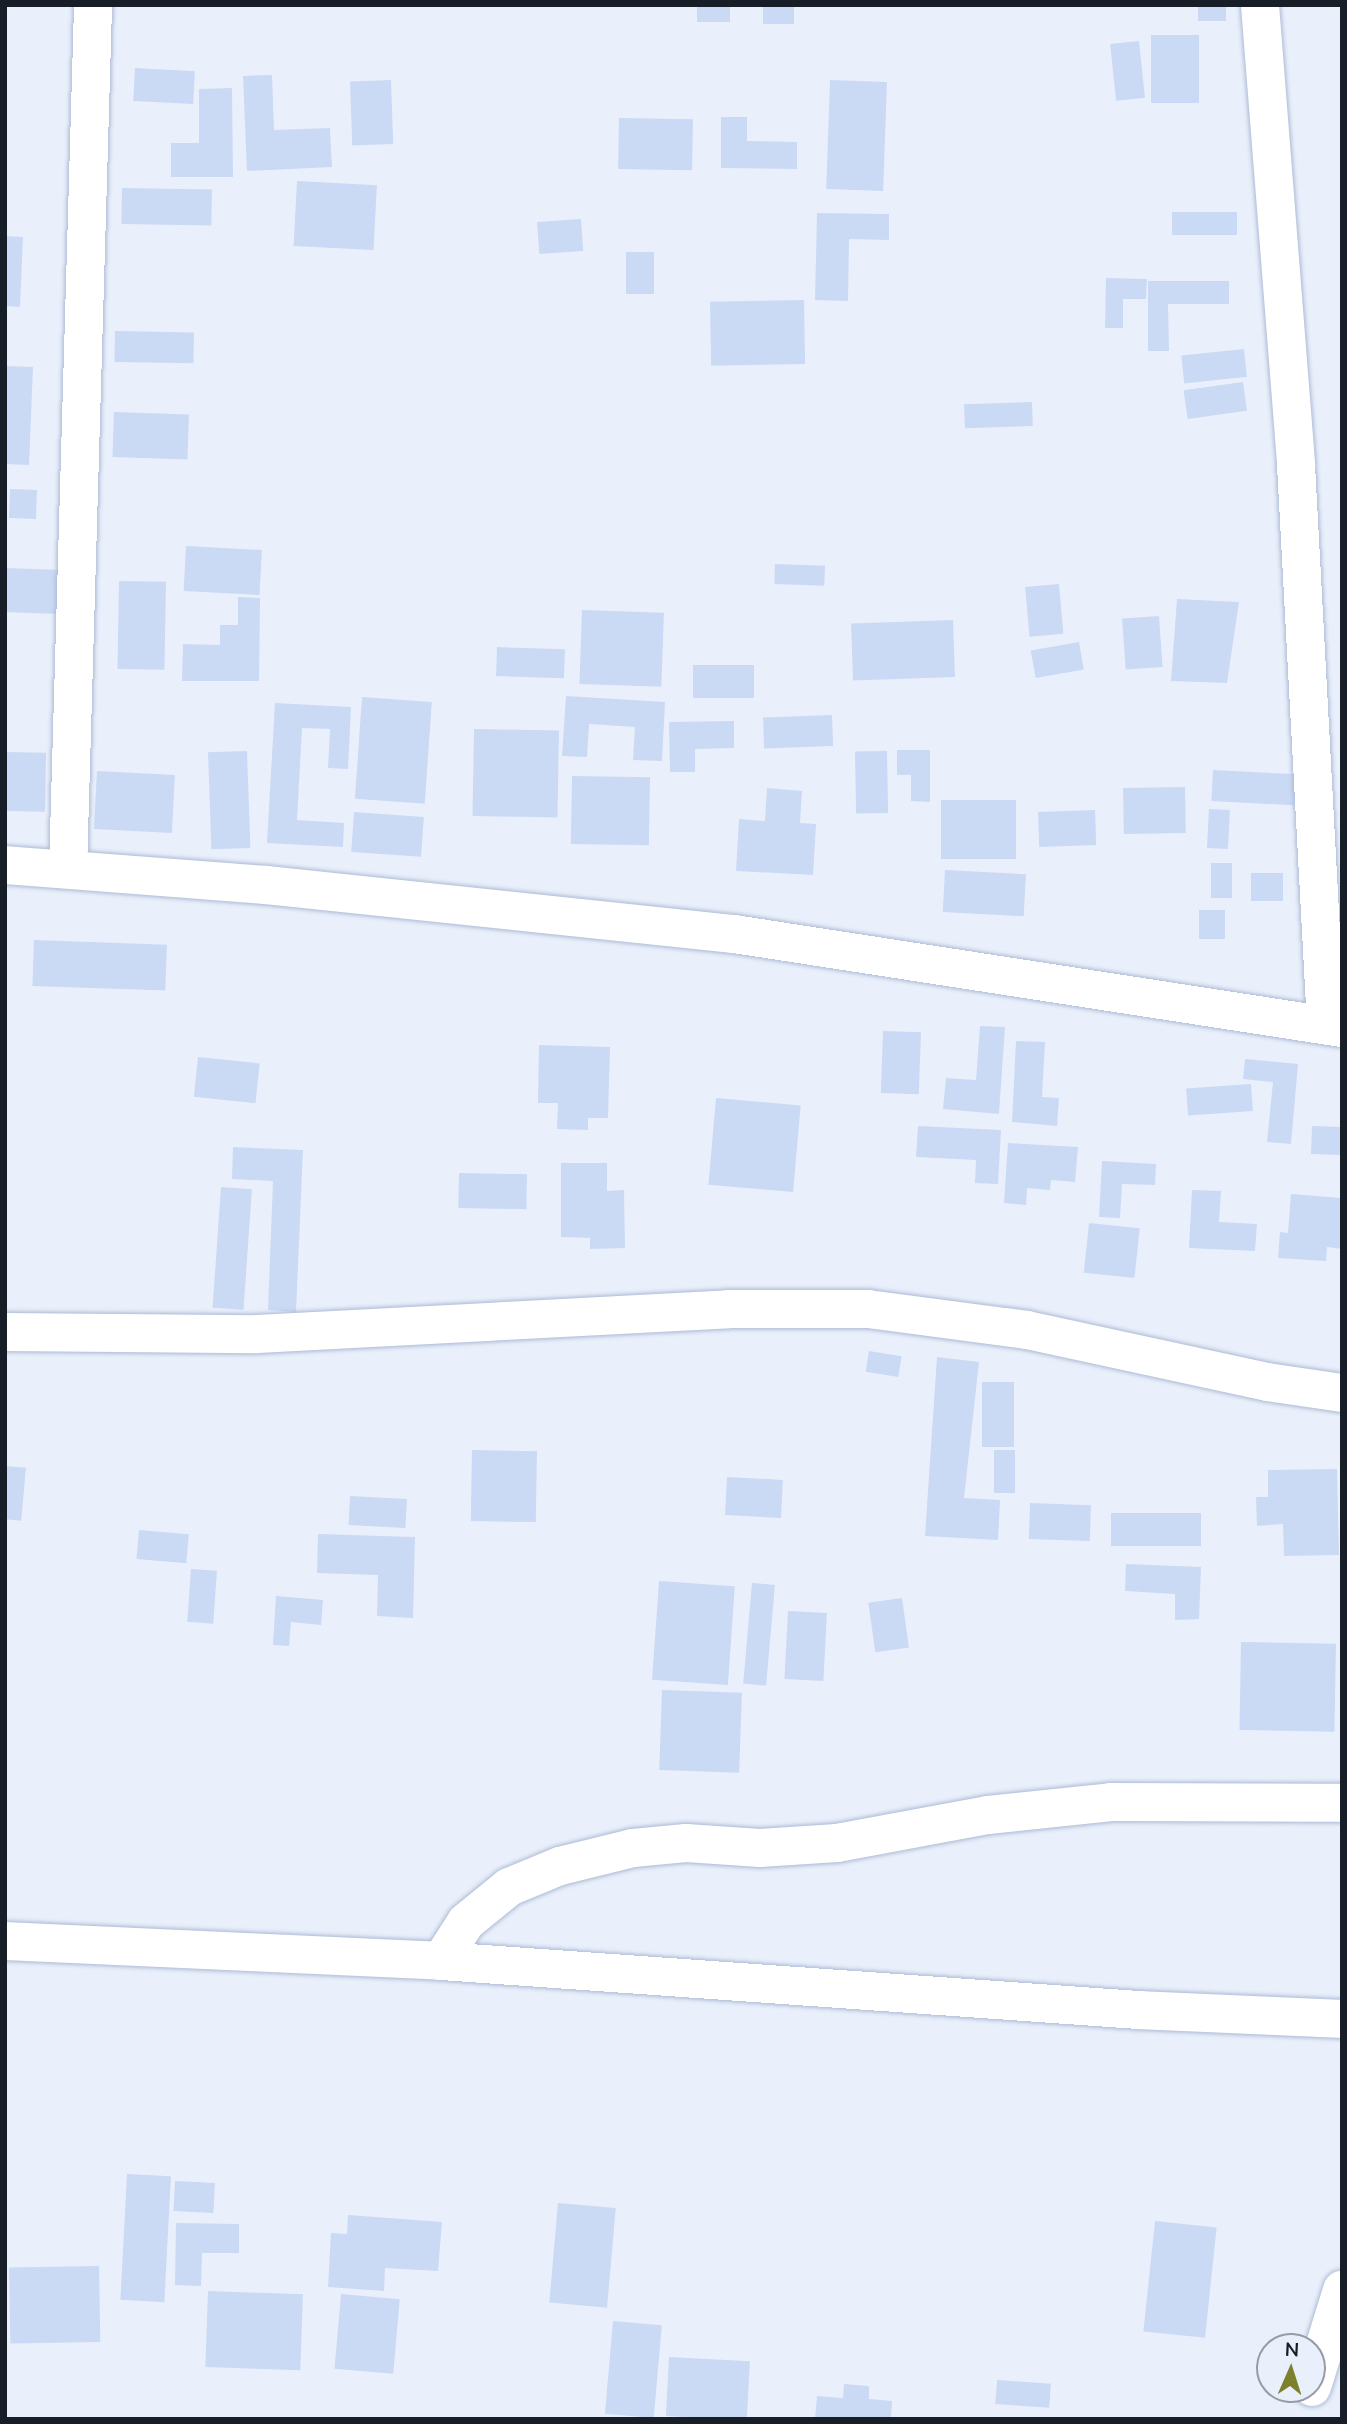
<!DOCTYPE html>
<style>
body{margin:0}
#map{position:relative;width:1347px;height:2424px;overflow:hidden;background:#eaf0fb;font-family:Mulish,sans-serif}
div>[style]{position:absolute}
.building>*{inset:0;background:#cad9f4;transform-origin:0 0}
.roads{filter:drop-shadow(0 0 2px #acbbd5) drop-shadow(0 0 2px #acbbd5)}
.minor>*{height:38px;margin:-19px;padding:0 19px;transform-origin:19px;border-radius:19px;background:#fff}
span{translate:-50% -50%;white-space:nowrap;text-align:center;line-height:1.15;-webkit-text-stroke:6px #eaf0fb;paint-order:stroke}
.frame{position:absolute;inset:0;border:7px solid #181e27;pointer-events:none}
.north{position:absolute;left:1256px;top:2333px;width:70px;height:70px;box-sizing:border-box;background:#eaf0fb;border:2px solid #969ca6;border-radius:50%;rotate:3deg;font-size:19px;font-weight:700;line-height:28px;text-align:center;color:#181e27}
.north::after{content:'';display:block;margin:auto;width:24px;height:32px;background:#7d812b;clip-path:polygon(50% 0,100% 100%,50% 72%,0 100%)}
</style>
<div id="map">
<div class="building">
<div style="left:697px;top:5px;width:33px;height:17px"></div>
<div style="left:763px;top:5px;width:31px;height:19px"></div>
<div style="left:1198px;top:5px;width:28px;height:16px"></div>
<div style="left:1151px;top:35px;width:48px;height:68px"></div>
<div style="left:1139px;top:41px;width:57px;height:29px;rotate:84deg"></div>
<div style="left:135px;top:68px;width:60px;height:33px;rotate:3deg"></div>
<div style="clip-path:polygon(272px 75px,274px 130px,330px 128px,332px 167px,247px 171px,243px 76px)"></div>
<div style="left:391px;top:80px;width:64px;height:41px;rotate:88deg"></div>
<div style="left:830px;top:80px;width:57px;height:109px;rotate:2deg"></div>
<div style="clip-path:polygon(232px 88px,233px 177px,171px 177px,171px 143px,199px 143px,199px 89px)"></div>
<div style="clip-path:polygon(721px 117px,747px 117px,747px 141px,797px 142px,797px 169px,721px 168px)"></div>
<div style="left:619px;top:118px;width:74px;height:51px;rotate:1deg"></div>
<div style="left:297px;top:181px;width:80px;height:65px;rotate:3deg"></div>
<div style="left:122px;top:188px;width:90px;height:36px;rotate:1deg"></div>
<div style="left:1237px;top:212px;width:23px;height:65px;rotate:90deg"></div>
<div style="clip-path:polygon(817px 213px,889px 214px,889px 240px,849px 239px,848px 301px,815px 300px)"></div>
<div style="left:581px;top:219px;width:32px;height:44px;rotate:86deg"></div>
<div style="clip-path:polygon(5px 236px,23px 237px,20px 307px,5px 306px)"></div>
<div style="left:626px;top:252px;width:28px;height:42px"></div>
<div style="clip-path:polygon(1106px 278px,1147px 279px,1146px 299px,1123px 299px,1123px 328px,1105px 328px)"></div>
<div style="clip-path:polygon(1148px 281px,1229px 281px,1229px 304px,1168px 304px,1169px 351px,1148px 351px)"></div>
<div style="left:804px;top:300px;width:64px;height:94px;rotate:89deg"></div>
<div style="left:115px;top:331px;width:79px;height:31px;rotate:1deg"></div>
<div style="left:1244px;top:349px;width:28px;height:63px;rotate:84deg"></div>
<div style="clip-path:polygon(5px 366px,33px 367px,29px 465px,5px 464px)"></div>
<div style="left:1243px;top:382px;width:29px;height:60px;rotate:82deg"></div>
<div style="left:1032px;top:402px;width:24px;height:68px;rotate:88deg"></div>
<div style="left:114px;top:412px;width:75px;height:45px;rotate:2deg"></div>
<div style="left:10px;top:489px;width:27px;height:29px;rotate:2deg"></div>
<div style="left:186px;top:546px;width:76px;height:45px;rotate:3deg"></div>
<div style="left:775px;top:564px;width:50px;height:20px;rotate:2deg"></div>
<div style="left:5px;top:568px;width:56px;height:44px;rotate:2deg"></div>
<div style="left:119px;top:581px;width:47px;height:88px;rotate:1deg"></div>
<div style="left:1059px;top:584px;width:50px;height:34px;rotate:85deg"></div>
<div style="clip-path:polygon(238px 597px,260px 598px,259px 681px,182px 681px,183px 644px,220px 645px,220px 625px,238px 625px)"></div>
<div style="clip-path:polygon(1177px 599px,1239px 602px,1227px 683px,1171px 681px)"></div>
<div style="left:582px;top:610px;width:82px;height:74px;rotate:2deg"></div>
<div style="left:1159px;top:616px;width:51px;height:37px;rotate:86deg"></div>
<div style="left:953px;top:620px;width:57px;height:102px;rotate:88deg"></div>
<div style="left:1079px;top:642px;width:28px;height:49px;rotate:80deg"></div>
<div style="left:497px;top:647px;width:68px;height:29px;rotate:2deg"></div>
<div style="left:693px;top:665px;width:61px;height:33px"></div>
<div style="clip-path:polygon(566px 696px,665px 702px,662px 761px,633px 760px,635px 727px,589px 724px,587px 757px,562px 756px)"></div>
<div style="left:362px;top:697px;width:70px;height:102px;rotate:4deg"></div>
<div style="clip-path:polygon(275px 703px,351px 707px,348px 769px,328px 768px,330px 729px,302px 728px,297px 820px,344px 823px,343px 847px,267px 843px)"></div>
<div style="left:832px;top:715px;width:31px;height:69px;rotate:88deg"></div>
<div style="clip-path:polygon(734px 721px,734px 748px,695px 749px,695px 772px,670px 772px,669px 722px)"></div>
<div style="left:474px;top:729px;width:85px;height:87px;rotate:1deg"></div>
<div style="clip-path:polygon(897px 750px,930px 750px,930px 802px,911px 801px,911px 775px,897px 775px)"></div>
<div style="left:247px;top:751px;width:97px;height:39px;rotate:88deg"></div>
<div style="left:887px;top:751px;width:62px;height:32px;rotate:89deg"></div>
<div style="left:5px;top:752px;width:41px;height:59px;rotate:1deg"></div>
<div style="left:1213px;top:770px;width:83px;height:31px;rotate:3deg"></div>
<div style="left:97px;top:771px;width:78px;height:58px;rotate:3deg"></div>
<div style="left:572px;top:776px;width:78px;height:68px;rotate:1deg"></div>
<div style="left:1185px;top:787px;width:46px;height:62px;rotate:89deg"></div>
<div style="clip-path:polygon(767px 788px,802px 791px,800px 823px,816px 824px,813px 875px,736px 871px,739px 819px,765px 821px)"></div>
<div style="left:941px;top:800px;width:75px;height:59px"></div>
<div style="left:1209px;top:809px;width:21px;height:39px;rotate:3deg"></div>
<div style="left:1095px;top:810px;width:35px;height:57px;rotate:88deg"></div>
<div style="left:354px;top:812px;width:70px;height:40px;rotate:4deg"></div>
<div style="left:1211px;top:863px;width:21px;height:35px"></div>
<div style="left:945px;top:870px;width:81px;height:42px;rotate:3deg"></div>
<div style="left:1251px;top:873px;width:32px;height:28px"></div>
<div style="left:1199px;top:910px;width:26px;height:29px"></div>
<div style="left:34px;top:940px;width:133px;height:46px;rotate:2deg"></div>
<div style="clip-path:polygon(980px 1026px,1005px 1027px,999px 1114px,943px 1109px,946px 1078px,976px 1080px)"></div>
<div style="left:883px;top:1031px;width:38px;height:62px;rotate:2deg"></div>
<div style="clip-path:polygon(1016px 1041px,1045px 1042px,1042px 1097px,1059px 1098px,1057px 1126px,1012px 1122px)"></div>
<div style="clip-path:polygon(539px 1045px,610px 1047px,608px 1118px,588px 1118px,588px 1130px,557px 1129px,558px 1103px,538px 1103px)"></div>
<div style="left:198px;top:1057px;width:62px;height:40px;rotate:6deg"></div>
<div style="clip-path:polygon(1245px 1059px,1298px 1064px,1291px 1144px,1267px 1142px,1273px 1082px,1243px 1079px)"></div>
<div style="left:1251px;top:1084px;width:27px;height:65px;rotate:86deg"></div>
<div style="left:716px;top:1098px;width:85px;height:87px;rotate:5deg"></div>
<div style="clip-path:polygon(918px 1126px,1001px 1130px,998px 1184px,975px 1183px,976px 1160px,916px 1157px)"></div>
<div style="left:1312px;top:1126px;width:30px;height:28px;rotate:2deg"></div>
<div style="clip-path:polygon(1008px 1143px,1078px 1147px,1075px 1182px,1051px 1180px,1050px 1190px,1027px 1188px,1026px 1205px,1004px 1203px)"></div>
<div style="clip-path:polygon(233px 1147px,303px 1150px,296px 1312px,268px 1310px,273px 1181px,232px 1179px)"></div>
<div style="clip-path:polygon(1102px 1161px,1156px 1164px,1155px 1185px,1122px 1184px,1120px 1218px,1099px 1217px)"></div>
<div style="clip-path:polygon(561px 1163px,607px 1163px,607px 1191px,624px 1190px,625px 1248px,590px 1249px,590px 1238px,561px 1237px)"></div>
<div style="left:459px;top:1173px;width:68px;height:35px;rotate:1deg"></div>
<div style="left:221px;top:1187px;width:31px;height:121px;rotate:4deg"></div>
<div style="clip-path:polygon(1192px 1190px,1221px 1191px,1219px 1222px,1257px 1224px,1255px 1251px,1189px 1248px)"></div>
<div style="clip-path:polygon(1291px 1194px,1342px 1198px,1342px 1249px,1327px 1247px,1326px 1261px,1278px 1258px,1280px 1232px,1288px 1233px)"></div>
<div style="left:1089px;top:1223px;width:51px;height:50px;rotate:6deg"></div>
<div style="left:869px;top:1351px;width:33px;height:21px;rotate:9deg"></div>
<div style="clip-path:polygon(937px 1357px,979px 1362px,964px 1498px,1000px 1500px,998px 1540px,925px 1536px)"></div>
<div style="left:982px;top:1382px;width:32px;height:65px"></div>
<div style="left:472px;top:1450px;width:65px;height:71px;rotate:1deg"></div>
<div style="left:1015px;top:1450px;width:43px;height:21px;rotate:90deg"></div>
<div style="left:5px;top:1466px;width:21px;height:53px;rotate:5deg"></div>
<div style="clip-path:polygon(1337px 1469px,1339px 1555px,1284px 1556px,1283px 1524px,1257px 1526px,1256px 1497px,1268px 1497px,1268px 1470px)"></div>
<div style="left:727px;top:1477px;width:56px;height:38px;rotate:3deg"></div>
<div style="left:350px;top:1496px;width:57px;height:29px;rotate:3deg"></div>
<div style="left:1030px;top:1503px;width:61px;height:36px;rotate:2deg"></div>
<div style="left:1111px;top:1513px;width:90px;height:33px"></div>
<div style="left:139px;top:1530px;width:50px;height:29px;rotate:5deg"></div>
<div style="clip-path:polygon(318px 1534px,415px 1537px,413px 1618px,377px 1616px,378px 1575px,317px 1573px)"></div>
<div style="clip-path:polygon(1126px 1564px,1201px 1567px,1199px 1619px,1175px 1620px,1175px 1594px,1125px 1591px)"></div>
<div style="left:191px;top:1569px;width:26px;height:53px;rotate:4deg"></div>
<div style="left:659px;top:1581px;width:76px;height:99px;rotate:4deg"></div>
<div style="left:752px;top:1583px;width:23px;height:101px;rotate:5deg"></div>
<div style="clip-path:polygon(276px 1596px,323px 1600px,321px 1625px,291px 1622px,289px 1646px,273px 1645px)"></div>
<div style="left:902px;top:1598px;width:50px;height:34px;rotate:82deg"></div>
<div style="left:788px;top:1611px;width:39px;height:68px;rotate:3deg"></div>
<div style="left:1241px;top:1642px;width:95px;height:88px;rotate:1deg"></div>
<div style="left:662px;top:1690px;width:80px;height:80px;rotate:2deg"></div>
<div style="left:127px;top:2174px;width:44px;height:126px;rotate:3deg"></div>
<div style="left:175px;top:2181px;width:40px;height:30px;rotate:3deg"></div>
<div style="left:558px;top:2203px;width:58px;height:100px;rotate:5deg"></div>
<div style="clip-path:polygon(348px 2215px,442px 2222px,438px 2271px,385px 2268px,384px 2291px,328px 2287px,331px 2233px,347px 2234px)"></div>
<div style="left:1155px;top:2221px;width:62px;height:111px;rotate:6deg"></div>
<div style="clip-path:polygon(176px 2223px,239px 2224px,239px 2253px,202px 2253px,201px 2286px,175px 2285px)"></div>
<div style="left:99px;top:2266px;width:76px;height:90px;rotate:89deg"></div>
<div style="left:208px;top:2291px;width:95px;height:76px;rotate:2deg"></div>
<div style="left:341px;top:2294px;width:59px;height:75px;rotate:5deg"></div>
<div style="left:613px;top:2321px;width:49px;height:93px;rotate:5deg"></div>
<div style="left:669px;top:2357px;width:81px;height:59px;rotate:3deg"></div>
<div style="left:997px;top:2380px;width:54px;height:24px;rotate:4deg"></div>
<div style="clip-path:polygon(844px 2384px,869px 2386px,869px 2399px,892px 2401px,891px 2419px,815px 2419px,817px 2396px,843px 2398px)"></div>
</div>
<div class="roads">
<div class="minor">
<div style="left:1260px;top:5px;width:461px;rotate:85.5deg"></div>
<div style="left:1296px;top:465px;width:561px;rotate:86.93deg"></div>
<div style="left:5px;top:865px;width:262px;rotate:4.4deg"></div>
<div style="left:266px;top:885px;width:471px;rotate:6deg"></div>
<div style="left:734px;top:934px;width:615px;rotate:8.79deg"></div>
<div style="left:68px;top:869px;width:864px;rotate:-88.34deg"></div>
<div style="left:5px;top:1332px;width:252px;rotate:0.5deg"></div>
<div style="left:257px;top:1334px;width:473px;rotate:-3deg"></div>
<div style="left:729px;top:1309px;width:139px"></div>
<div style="left:868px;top:1309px;width:160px;rotate:7.5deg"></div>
<div style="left:1027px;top:1330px;width:246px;rotate:12.2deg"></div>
<div style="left:1267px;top:1382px;width:76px;rotate:8.3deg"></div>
<div style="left:5px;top:1941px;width:436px;rotate:2.6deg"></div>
<div style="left:441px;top:1961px;width:700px;rotate:4.02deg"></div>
<div style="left:1139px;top:2010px;width:203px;rotate:2.5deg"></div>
<div style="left:441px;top:1961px;width:46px;rotate:-57.3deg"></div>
<div style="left:466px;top:1922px;width:55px;rotate:-39.1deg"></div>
<div style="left:509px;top:1887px;width:55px;rotate:-22.4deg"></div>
<div style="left:560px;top:1866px;width:75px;rotate:-13.9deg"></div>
<div style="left:633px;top:1848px;width:53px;rotate:-5.4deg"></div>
<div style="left:686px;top:1843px;width:74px;rotate:3.9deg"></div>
<div style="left:760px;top:1848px;width:77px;rotate:-3.7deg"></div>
<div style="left:837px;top:1843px;width:154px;rotate:-10.5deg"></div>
<div style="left:988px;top:1815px;width:124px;rotate:-6deg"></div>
<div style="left:1111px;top:1802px;width:231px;rotate:0.2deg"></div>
<div style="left:1312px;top:2387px;width:102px;rotate:-72.8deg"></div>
</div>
</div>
<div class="frame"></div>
<div class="north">N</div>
</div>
